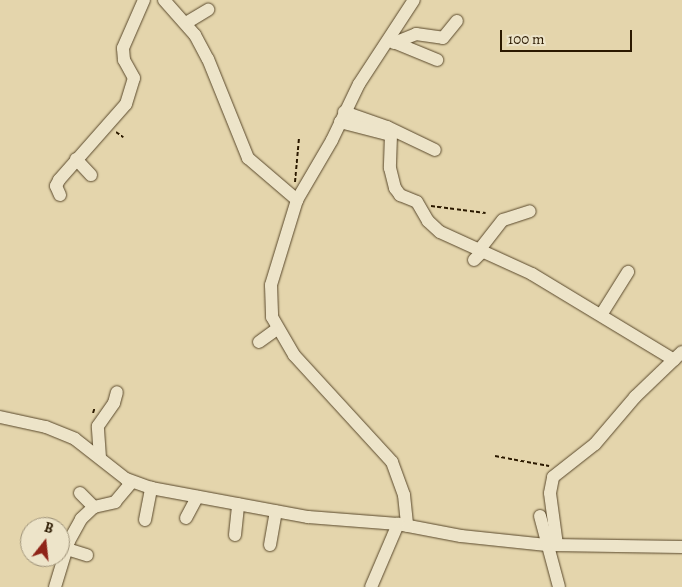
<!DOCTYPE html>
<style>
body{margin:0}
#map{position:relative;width:682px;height:587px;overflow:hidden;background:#e4d5ac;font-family:Alegreya,serif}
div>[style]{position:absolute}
.path>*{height:2px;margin-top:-1px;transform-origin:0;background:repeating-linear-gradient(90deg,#2b1900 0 4px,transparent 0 6.5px)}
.roads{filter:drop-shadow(0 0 1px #59482b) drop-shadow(0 0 1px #59482b)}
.minor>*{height:12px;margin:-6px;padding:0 6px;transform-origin:6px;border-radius:6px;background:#ede4c9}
span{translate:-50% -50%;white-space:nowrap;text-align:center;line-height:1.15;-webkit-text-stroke:4px #ede4c9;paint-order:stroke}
.north{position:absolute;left:20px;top:517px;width:50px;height:50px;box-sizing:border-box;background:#ede4c9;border:1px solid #9f9379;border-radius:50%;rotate:16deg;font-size:14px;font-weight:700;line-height:20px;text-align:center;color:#2b1900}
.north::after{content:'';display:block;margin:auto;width:18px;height:22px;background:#8f2418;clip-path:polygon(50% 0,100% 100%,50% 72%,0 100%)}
.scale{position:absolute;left:500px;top:30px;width:132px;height:22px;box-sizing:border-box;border:2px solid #2b1900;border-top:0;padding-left:6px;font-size:15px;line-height:18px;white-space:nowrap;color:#2b1900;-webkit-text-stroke:4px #ede4c9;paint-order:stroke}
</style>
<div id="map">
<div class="path">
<div style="left:116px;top:132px;width:9px;rotate:36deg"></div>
<div style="left:295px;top:182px;width:44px;rotate:-84.8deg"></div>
<div style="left:431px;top:206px;width:55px;rotate:7.3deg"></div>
<div style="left:93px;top:413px;width:6px;rotate:-72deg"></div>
<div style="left:495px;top:456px;width:55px;rotate:10.5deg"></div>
</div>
<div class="roads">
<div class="minor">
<div style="left:164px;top:0;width:47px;rotate:48.5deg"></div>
<div style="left:195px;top:35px;width:27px;rotate:62deg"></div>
<div style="left:208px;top:59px;width:107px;rotate:68deg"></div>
<div style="left:248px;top:158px;width:65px;rotate:40.6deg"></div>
<div style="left:297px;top:200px;width:89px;rotate:107deg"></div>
<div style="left:271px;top:285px;width:32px;rotate:88deg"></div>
<div style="left:272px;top:317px;width:44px;rotate:59.9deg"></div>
<div style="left:294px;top:355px;width:145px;rotate:47.5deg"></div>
<div style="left:392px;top:462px;width:35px;rotate:70deg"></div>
<div style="left:404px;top:495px;width:31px;rotate:84deg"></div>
<div style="left:186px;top:23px;width:26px;rotate:-31deg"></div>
<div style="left:391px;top:41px;width:50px;rotate:22.4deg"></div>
<div style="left:394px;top:43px;width:24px;rotate:-22deg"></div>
<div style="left:416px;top:34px;width:27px;rotate:8deg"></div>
<div style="left:443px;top:38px;width:22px;rotate:-51deg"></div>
<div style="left:344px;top:112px;width:46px;rotate:19.2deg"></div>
<div style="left:387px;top:127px;width:53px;rotate:25.6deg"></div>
<div style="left:340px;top:122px;width:53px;rotate:14.3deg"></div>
<div style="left:391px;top:135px;width:33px;rotate:92deg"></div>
<div style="left:390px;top:168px;width:21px;rotate:76deg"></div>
<div style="left:395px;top:188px;width:9px;rotate:54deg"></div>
<div style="left:400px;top:195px;width:18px;rotate:22deg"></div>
<div style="left:417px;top:202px;width:22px;rotate:60deg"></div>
<div style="left:428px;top:221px;width:16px;rotate:43deg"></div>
<div style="left:440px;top:232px;width:101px;rotate:24.5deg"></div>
<div style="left:532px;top:274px;width:166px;rotate:31.2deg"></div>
<div style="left:76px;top:159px;width:22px;rotate:47deg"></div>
<div style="left:60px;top:195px;width:10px;rotate:-114deg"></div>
<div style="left:56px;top:186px;width:7px;rotate:-63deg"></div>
<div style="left:59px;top:180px;width:101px;rotate:-48.6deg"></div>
<div style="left:126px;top:104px;width:27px;rotate:-73deg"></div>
<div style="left:134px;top:78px;width:21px;rotate:-119deg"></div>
<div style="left:124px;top:60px;width:12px;rotate:-95deg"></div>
<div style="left:123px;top:48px;width:52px;rotate:-66.4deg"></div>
<div style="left:297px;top:200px;width:69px;rotate:-59.7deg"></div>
<div style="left:332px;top:140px;width:62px;rotate:-64.3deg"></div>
<div style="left:359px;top:84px;width:100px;rotate:-56.8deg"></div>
<div style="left:480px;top:249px;width:37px;rotate:-52deg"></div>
<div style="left:503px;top:220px;width:28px;rotate:-18deg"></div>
<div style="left:474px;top:260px;width:13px;rotate:-45deg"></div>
<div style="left:601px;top:315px;width:51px;rotate:-57.9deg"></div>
<div style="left:259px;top:342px;width:22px;rotate:-36deg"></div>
<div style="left:0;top:417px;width:47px;rotate:12.3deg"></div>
<div style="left:46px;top:427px;width:31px;rotate:22deg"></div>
<div style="left:75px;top:439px;width:65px;rotate:38.1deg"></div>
<div style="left:126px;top:479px;width:27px;rotate:20deg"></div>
<div style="left:151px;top:488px;width:160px;rotate:10.5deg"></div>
<div style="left:308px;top:517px;width:90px;rotate:4.4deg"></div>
<div style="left:398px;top:524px;width:64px;rotate:10.8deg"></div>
<div style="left:461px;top:536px;width:86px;rotate:6deg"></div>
<div style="left:547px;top:545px;width:135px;rotate:0.8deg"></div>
<div style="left:100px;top:458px;width:32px;rotate:-94deg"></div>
<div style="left:98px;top:426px;width:28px;rotate:-55deg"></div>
<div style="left:114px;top:403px;width:11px;rotate:-75deg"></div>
<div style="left:80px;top:493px;width:20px;rotate:45deg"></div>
<div style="left:540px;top:516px;width:73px;rotate:75deg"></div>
<div style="left:186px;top:518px;width:24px;rotate:-62deg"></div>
<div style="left:145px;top:520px;width:33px;rotate:-79deg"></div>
<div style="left:235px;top:535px;width:31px;rotate:-84deg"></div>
<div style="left:270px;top:545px;width:34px;rotate:-80deg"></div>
<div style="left:557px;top:545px;width:52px;rotate:-97.7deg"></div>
<div style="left:550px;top:493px;width:16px;rotate:-79deg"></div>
<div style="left:553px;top:477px;width:53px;rotate:-38.2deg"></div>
<div style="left:595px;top:444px;width:62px;rotate:-49.6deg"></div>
<div style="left:635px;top:397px;width:65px;rotate:-43.8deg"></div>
<div style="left:67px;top:549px;width:21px;rotate:17deg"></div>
<div style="left:55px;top:587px;width:48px;rotate:-73.1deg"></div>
<div style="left:69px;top:541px;width:25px;rotate:-61deg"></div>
<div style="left:81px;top:519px;width:18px;rotate:-43deg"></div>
<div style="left:94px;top:507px;width:22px;rotate:-13deg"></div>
<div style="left:115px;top:502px;width:26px;rotate:-50deg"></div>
<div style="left:371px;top:587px;width:69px;rotate:-66.8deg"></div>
</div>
</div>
<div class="north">B</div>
<div class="scale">100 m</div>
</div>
